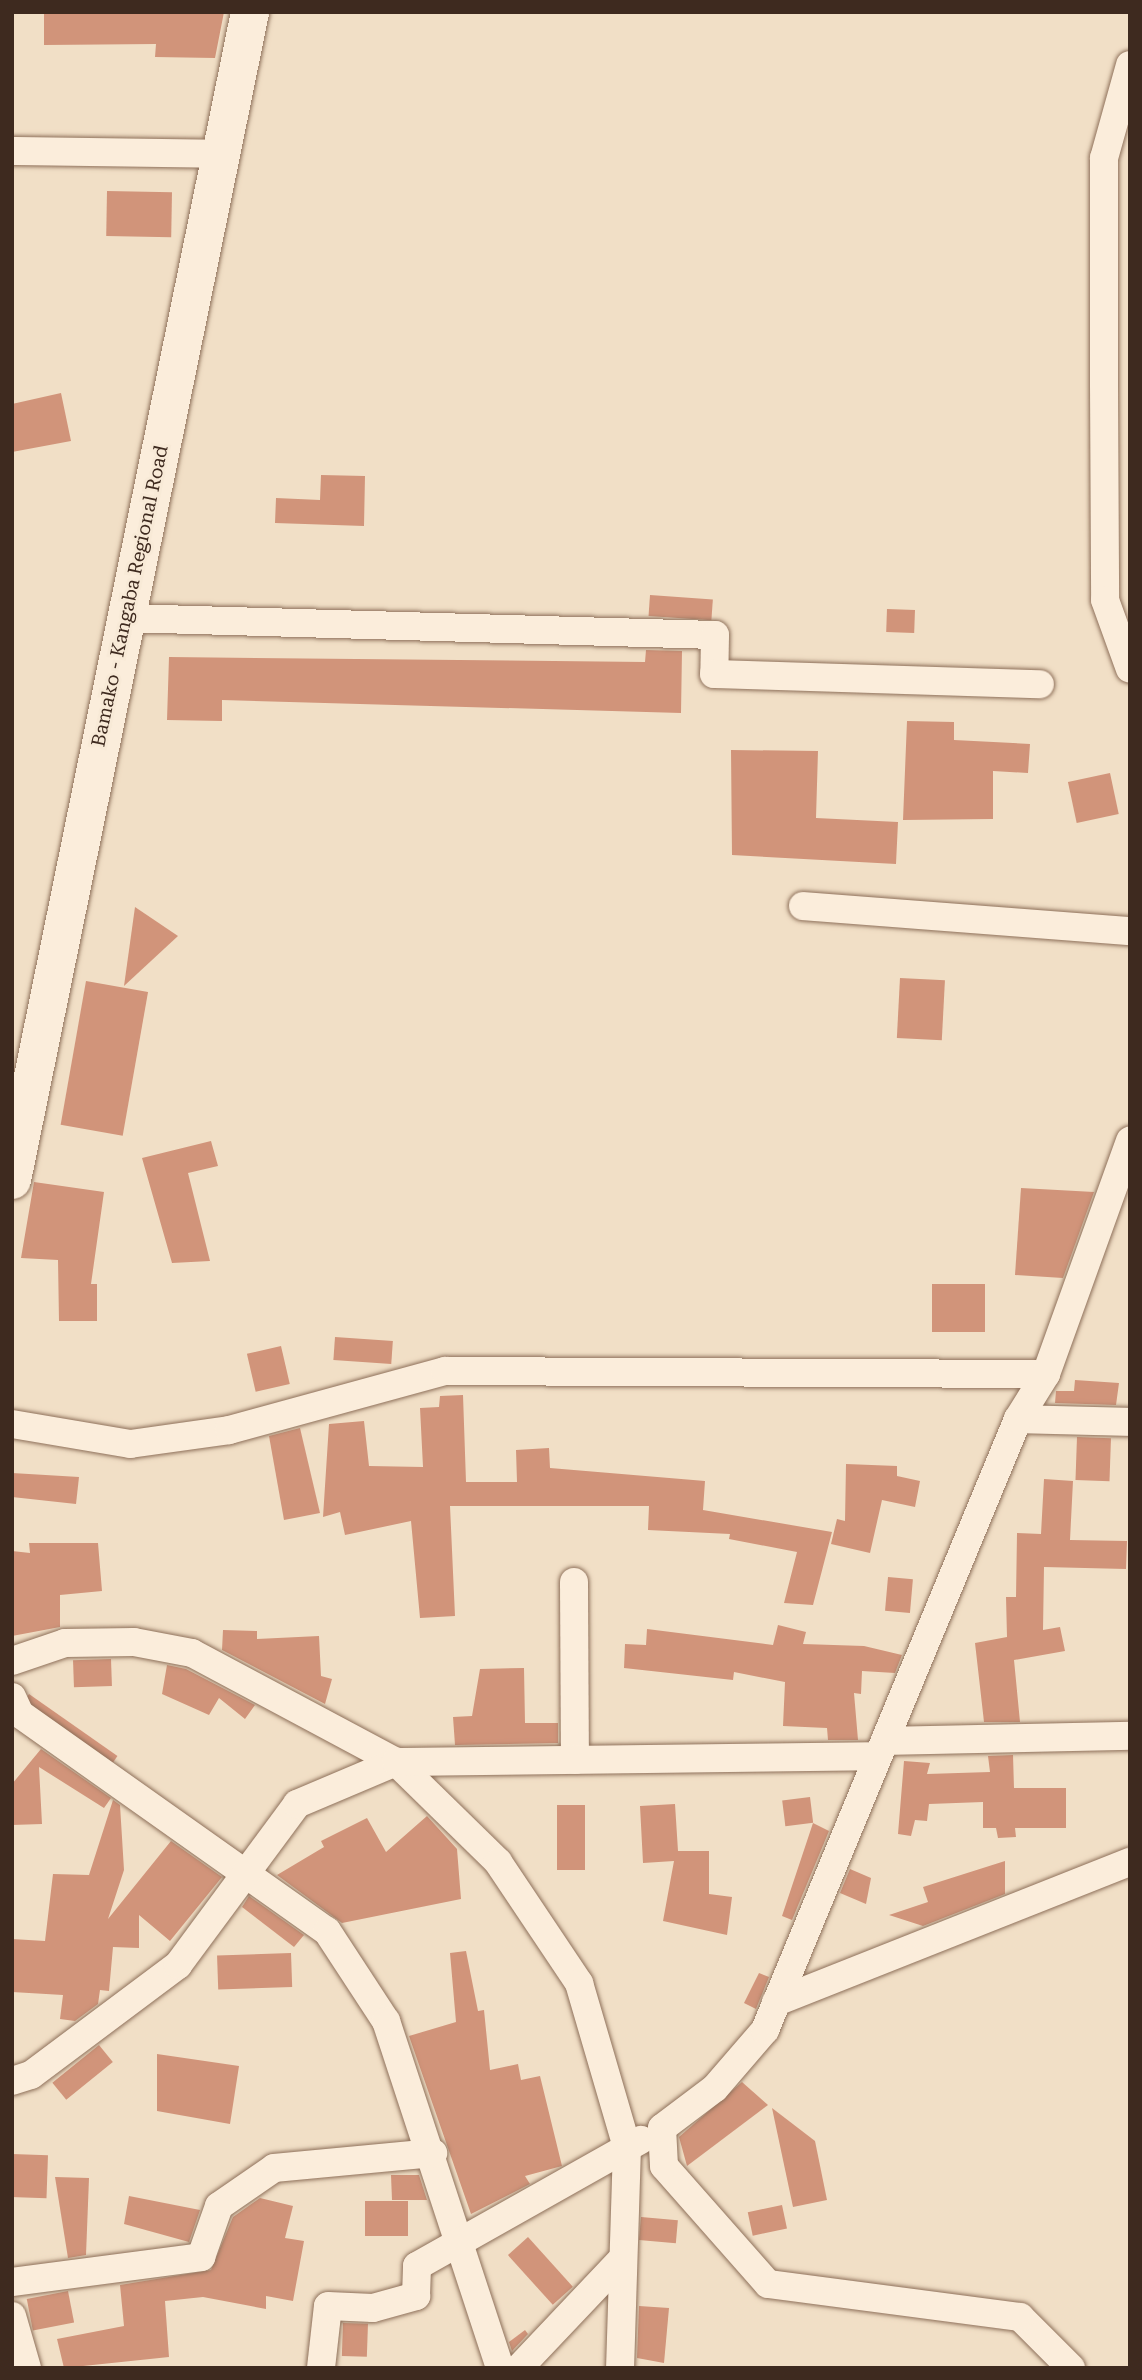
<!DOCTYPE html>
<style>
body{margin:0}
#map{position:relative;width:1142px;height:2380px;overflow:hidden;background:#f1dfc6;font-family:"Roboto Serif",serif}
div>[style]{position:absolute}
.building>*{inset:0;background:#d1947a;transform-origin:0 0}
.roads{filter:drop-shadow(0 0 2px #8e705a) drop-shadow(0 0 2px #8e705a)}
.street>*{height:28px;margin:-14px;padding:0 14px;transform-origin:14px;border-radius:14px;background:#fbeddb}
.secondary>*{height:38px;margin:-19px;padding:0 19px;transform-origin:19px;border-radius:19px;background:#fbeddb}
span{translate:-50% -50%;white-space:nowrap;text-align:center;line-height:1.15;-webkit-text-stroke:6px #f8ead7;paint-order:stroke}
.street-label{font-size:19px;color:#3e2a1f}
.frame{position:absolute;inset:0;border:14px solid #3e2a1f;pointer-events:none}
</style>
<div id="map">
<div class="building">
<div style="clip-path:polygon(44px 12px,224px 12px,215px 58px,155px 57px,156px 44px,44px 45px)"></div>
<div style="left:107px;top:191px;width:65px;height:45px;rotate:1deg"></div>
<div style="clip-path:polygon(61px 393px,71px 441px,12px 452px,12px 404px)"></div>
<div style="clip-path:polygon(321px 475px,365px 476px,364px 526px,275px 523px,276px 498px,320px 500px)"></div>
<div style="left:650px;top:595px;width:63px;height:21px;rotate:4deg"></div>
<div style="left:887px;top:609px;width:28px;height:23px;rotate:2deg"></div>
<div style="clip-path:polygon(646px 650px,682px 651px,681px 713px,222px 700px,222px 721px,167px 720px,169px 657px,645px 662px)"></div>
<div style="clip-path:polygon(907px 721px,954px 722px,954px 740px,1030px 744px,1028px 773px,993px 771px,993px 819px,903px 820px)"></div>
<div style="clip-path:polygon(731px 750px,818px 751px,816px 818px,898px 822px,896px 864px,732px 855px)"></div>
<div style="left:1110px;top:773px;width:42px;height:43px;rotate:78deg"></div>
<div style="clip-path:polygon(135px 907px,178px 936px,124px 986px)"></div>
<div style="left:900px;top:978px;width:45px;height:60px;rotate:3deg"></div>
<div style="left:86px;top:981px;width:63px;height:146px;rotate:10deg"></div>
<div style="clip-path:polygon(211px 1141px,218px 1166px,188px 1173px,210px 1261px,172px 1263px,142px 1158px)"></div>
<div style="clip-path:polygon(34px 1182px,104px 1192px,91px 1284px,97px 1284px,97px 1321px,59px 1321px,58px 1260px,21px 1258px)"></div>
<div style="clip-path:polygon(1021px 1188px,1094px 1192px,1063px 1278px,1015px 1275px)"></div>
<div style="left:932px;top:1284px;width:53px;height:48px"></div>
<div style="left:335px;top:1337px;width:58px;height:23px;rotate:4deg"></div>
<div style="left:281px;top:1346px;width:39px;height:35px;rotate:77deg"></div>
<div style="clip-path:polygon(1075px 1380px,1119px 1383px,1116px 1405px,1055px 1403px,1056px 1391px,1074px 1391px)"></div>
<div style="clip-path:polygon(463px 1395px,466px 1482px,517px 1482px,516px 1450px,549px 1448px,550px 1468px,705px 1481px,703px 1510px,832px 1532px,813px 1605px,784px 1603px,797px 1552px,729px 1539px,730px 1534px,648px 1530px,649px 1506px,450px 1506px,455px 1616px,420px 1618px,411px 1521px,345px 1535px,340px 1512px,323px 1517px,329px 1424px,364px 1421px,369px 1466px,423px 1467px,420px 1408px,439px 1407px,440px 1396px)"></div>
<div style="clip-path:polygon(300px 1428px,320px 1513px,284px 1520px,269px 1436px)"></div>
<div style="left:1077px;top:1437px;width:34px;height:43px;rotate:2deg"></div>
<div style="clip-path:polygon(846px 1464px,897px 1466px,897px 1476px,920px 1481px,915px 1507px,882px 1500px,870px 1553px,831px 1544px,837px 1519px,845px 1521px)"></div>
<div style="clip-path:polygon(12px 1473px,79px 1477px,76px 1504px,12px 1497px)"></div>
<div style="clip-path:polygon(1044px 1479px,1073px 1481px,1070px 1540px,1127px 1541px,1126px 1569px,1044px 1567px,1043px 1630px,1060px 1627px,1065px 1651px,1014px 1660px,1020px 1722px,984px 1722px,975px 1643px,1007px 1637px,1006px 1597px,1016px 1597px,1017px 1533px,1041px 1534px)"></div>
<div style="clip-path:polygon(29px 1543px,98px 1543px,102px 1591px,60px 1595px,60px 1627px,12px 1636px,12px 1551px,30px 1553px)"></div>
<div style="left:888px;top:1577px;width:25px;height:34px;rotate:5deg"></div>
<div style="clip-path:polygon(778px 1625px,806px 1632px,803px 1644px,864px 1646px,902px 1655px,895px 1673px,862px 1671px,861px 1694px,854px 1693px,858px 1740px,828px 1740px,827px 1728px,783px 1726px,785px 1682px,734px 1672px,733px 1680px,624px 1668px,625px 1644px,646px 1645px,647px 1629px,773px 1645px)"></div>
<div style="clip-path:polygon(223px 1630px,257px 1631px,257px 1639px,319px 1636px,321px 1676px,332px 1679px,325px 1704px,222px 1650px)"></div>
<div style="left:111px;top:1659px;width:27px;height:38px;rotate:88deg"></div>
<div style="clip-path:polygon(167px 1665px,186px 1669px,255px 1705px,245px 1719px,219px 1698px,209px 1715px,162px 1694px)"></div>
<div style="clip-path:polygon(524px 1668px,525px 1723px,558px 1723px,558px 1743px,455px 1745px,453px 1717px,472px 1716px,480px 1669px)"></div>
<div style="left:29px;top:1694px;width:108px;height:10px;rotate:35deg"></div>
<div style="clip-path:polygon(41px 1749px,111px 1798px,104px 1808px,39px 1767px,42px 1824px,12px 1825px,12px 1784px)"></div>
<div style="clip-path:polygon(1013px 1755px,1014px 1788px,1066px 1788px,1066px 1828px,1015px 1828px,1016px 1837px,998px 1838px,996px 1828px,983px 1828px,983px 1802px,929px 1804px,927px 1821px,915px 1820px,911px 1836px,898px 1834px,904px 1761px,930px 1763px,927px 1774px,990px 1772px,988px 1756px)"></div>
<div style="left:810px;top:1797px;width:26px;height:28px;rotate:83deg"></div>
<div style="clip-path:polygon(113px 1800px,120px 1805px,124px 1870px,108px 1919px,171px 1841px,222px 1877px,170px 1941px,139px 1915px,139px 1948px,113px 1947px,109px 1991px,100px 1990px,98px 2004px,75px 2021px,60px 2019px,63px 1995px,12px 1992px,12px 1939px,45px 1941px,53px 1874px,89px 1875px)"></div>
<div style="clip-path:polygon(675px 1804px,678px 1851px,709px 1851px,709px 1894px,732px 1897px,727px 1935px,663px 1921px,674px 1861px,643px 1863px,640px 1806px)"></div>
<div style="left:557px;top:1805px;width:28px;height:65px"></div>
<div style="clip-path:polygon(427px 1816px,457px 1849px,461px 1899px,342px 1923px,277px 1875px,324px 1847px,321px 1841px,367px 1818px,386px 1852px)"></div>
<div style="clip-path:polygon(813px 1823px,829px 1831px,792px 1920px,782px 1916px)"></div>
<div style="clip-path:polygon(1005px 1861px,1005px 1894px,923px 1926px,889px 1915px,928px 1902px,923px 1887px)"></div>
<div style="clip-path:polygon(850px 1869px,871px 1878px,866px 1904px,840px 1893px)"></div>
<div style="clip-path:polygon(249px 1896px,304px 1935px,294px 1947px,242px 1907px)"></div>
<div style="clip-path:polygon(466px 1951px,478px 2011px,484px 2010px,490px 2070px,518px 2064px,521px 2080px,540px 2076px,562px 2166px,525px 2176px,530px 2184px,471px 2214px,409px 2036px,456px 2022px,450px 1953px)"></div>
<div style="left:291px;top:1953px;width:34px;height:74px;rotate:88deg"></div>
<div style="clip-path:polygon(759px 1973px,769px 1977px,756px 2009px,744px 2003px)"></div>
<div style="left:99px;top:2045px;width:22px;height:60px;rotate:51deg"></div>
<div style="clip-path:polygon(157px 2054px,239px 2066px,230px 2124px,157px 2111px)"></div>
<div style="clip-path:polygon(742px 2082px,768px 2105px,687px 2166px,679px 2137px)"></div>
<div style="clip-path:polygon(772px 2108px,815px 2141px,827px 2200px,793px 2207px)"></div>
<div style="left:12px;top:2154px;width:36px;height:43px;rotate:2deg"></div>
<div style="clip-path:polygon(391px 2175px,419px 2175px,427px 2200px,392px 2200px)"></div>
<div style="clip-path:polygon(55px 2177px,89px 2178px,86px 2255px,68px 2258px)"></div>
<div style="clip-path:polygon(129px 2196px,200px 2210px,189px 2242px,124px 2224px)"></div>
<div style="clip-path:polygon(260px 2198px,293px 2206px,285px 2238px,304px 2241px,293px 2301px,266px 2296px,266px 2309px,203px 2297px,165px 2301px,169px 2357px,64px 2368px,57px 2339px,124px 2326px,120px 2285px,211px 2270px,233px 2217px)"></div>
<div style="left:365px;top:2201px;width:43px;height:35px"></div>
<div style="left:782px;top:2205px;width:24px;height:35px;rotate:78deg"></div>
<div style="left:641px;top:2217px;width:37px;height:23px;rotate:5deg"></div>
<div style="left:528px;top:2237px;width:67px;height:27px;rotate:48deg"></div>
<div style="left:68px;top:2291px;width:32px;height:42px;rotate:79deg"></div>
<div style="clip-path:polygon(639px 2306px,669px 2308px,664px 2363px,637px 2358px)"></div>
<div style="left:343px;top:2323px;width:25px;height:33px;rotate:2deg"></div>
<div style="clip-path:polygon(525px 2330px,528px 2334px,512px 2351px,509px 2342px)"></div>
</div>
<div class="roads">
<div class="street">
<div style="left:1130px;top:65px;width:97px;rotate:105.6deg"></div>
<div style="left:1104px;top:158px;width:227px;rotate:90deg"></div>
<div style="left:1104px;top:385px;width:215px;rotate:89.7deg"></div>
<div style="left:1105px;top:600px;width:73px;rotate:70.1deg"></div>
<div style="left:12px;top:151px;width:209px;rotate:0.8deg"></div>
<div style="left:125px;top:618px;width:590px;rotate:1.65deg"></div>
<div style="left:715px;top:635px;width:39px;rotate:91deg"></div>
<div style="left:714px;top:674px;width:326px;rotate:1.8deg"></div>
<div style="left:803px;top:906px;width:328px;rotate:4.4deg"></div>
<div style="left:1018px;top:1419px;width:112px;rotate:1.5deg"></div>
<div style="left:12px;top:1424px;width:120px;rotate:9.6deg"></div>
<div style="left:130px;top:1444px;width:100px;rotate:-8deg"></div>
<div style="left:229px;top:1430px;width:224px;rotate:-15.3deg"></div>
<div style="left:445px;top:1371px;width:601px;rotate:0.29deg"></div>
<div style="left:574px;top:1582px;width:178px;rotate:89.7deg"></div>
<div style="left:12px;top:1661px;width:56px;rotate:-18.8deg"></div>
<div style="left:65px;top:1643px;width:69px;rotate:-0.8deg"></div>
<div style="left:134px;top:1642px;width:59px;rotate:10.7deg"></div>
<div style="left:192px;top:1653px;width:231px;rotate:28.1deg"></div>
<div style="left:396px;top:1762px;width:143px;rotate:44.4deg"></div>
<div style="left:498px;top:1862px;width:146px;rotate:56.2deg"></div>
<div style="left:579px;top:1983px;width:171px;rotate:73.7deg"></div>
<div style="left:627px;top:2147px;width:221px;rotate:91.8deg"></div>
<div style="left:12px;top:1697px;width:19px;rotate:65deg"></div>
<div style="left:20px;top:1714px;width:376px;rotate:35.3deg"></div>
<div style="left:327px;top:1931px;width:108px;rotate:56.8deg"></div>
<div style="left:386px;top:2021px;width:365px;rotate:71.8deg"></div>
<div style="left:885px;top:1741px;width:245px;rotate:-1.2deg"></div>
<div style="left:776px;top:2002px;width:381px;rotate:-21.6deg"></div>
<div style="left:12px;top:2081px;width:20px;rotate:-18deg"></div>
<div style="left:31px;top:2075px;width:184px;rotate:-36.8deg"></div>
<div style="left:178px;top:1965px;width:200px;rotate:-53.5deg"></div>
<div style="left:297px;top:1804px;width:108px;rotate:-23deg"></div>
<div style="left:396px;top:1762px;width:482px;rotate:-0.7deg"></div>
<div style="left:12px;top:2282px;width:191px;rotate:-7.5deg"></div>
<div style="left:201px;top:2257px;width:54px;rotate:-70.6deg"></div>
<div style="left:219px;top:2206px;width:67px;rotate:-34.6deg"></div>
<div style="left:274px;top:2168px;width:160px;rotate:-5.4deg"></div>
<div style="left:12px;top:2316px;width:54px;rotate:73.9deg"></div>
<div style="left:321px;top:2368px;width:62px;rotate:-83.6deg"></div>
<div style="left:328px;top:2306px;width:45px;rotate:2.5deg"></div>
<div style="left:373px;top:2308px;width:45px;rotate:-15.6deg"></div>
<div style="left:416px;top:2296px;width:30px;rotate:-88deg"></div>
<div style="left:417px;top:2266px;width:257px;rotate:-29.4deg"></div>
<div style="left:519px;top:2368px;width:151px;rotate:-46.6deg"></div>
<div style="left:1071px;top:2368px;width:72px;rotate:-135deg"></div>
<div style="left:1020px;top:2317px;width:254px;rotate:-172.5deg"></div>
<div style="left:768px;top:2284px;width:157px;rotate:-131.4deg"></div>
<div style="left:664px;top:2166px;width:38px;rotate:-93deg"></div>
<div style="left:662px;top:2128px;width:66px;rotate:-37deg"></div>
<div style="left:715px;top:2088px;width:77px;rotate:-49.2deg"></div>
<div style="left:765px;top:2030px;width:661px;rotate:-67.51deg"></div>
<div style="left:1018px;top:1419px;width:53px;rotate:-58.1deg"></div>
<div style="left:1046px;top:1374px;width:248px;rotate:-70.2deg"></div>
</div>
<div class="secondary">
<div style="left:12px;top:1180px;width:1192px;rotate:-78.48deg"></div>
</div>
</div>
<div class="street-label">
<span style="left:130px;top:596px;rotate:-78deg">Bamako - Kangaba Regional Road</span>
</div>
<div class="frame"></div>
</div>
